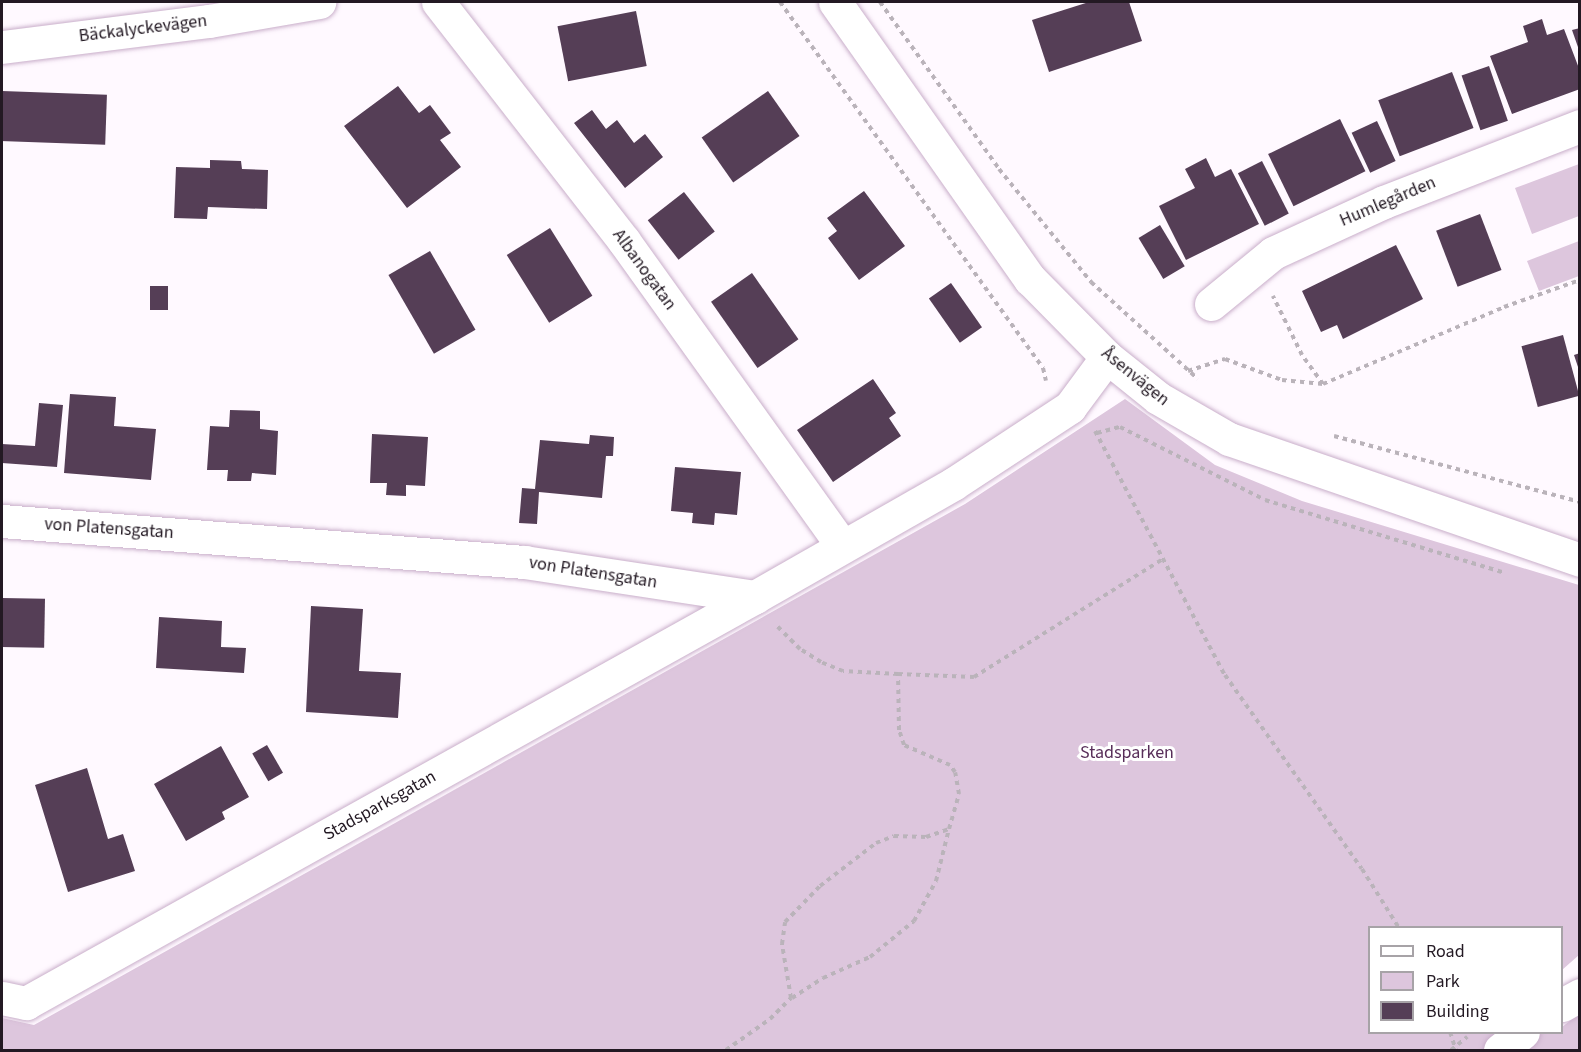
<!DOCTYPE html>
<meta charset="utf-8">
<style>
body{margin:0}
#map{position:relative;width:1581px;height:1052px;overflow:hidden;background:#fff9ff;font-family:"Source Sans 3",sans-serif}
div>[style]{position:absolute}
.green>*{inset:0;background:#ddc6dd}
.building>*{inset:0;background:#553e56;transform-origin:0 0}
.path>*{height:4px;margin-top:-2px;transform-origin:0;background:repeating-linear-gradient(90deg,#bab3ba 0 4.5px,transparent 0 9px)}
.roads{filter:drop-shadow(0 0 2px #c9aeca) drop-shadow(0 0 2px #c9aeca)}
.minor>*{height:33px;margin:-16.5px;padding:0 16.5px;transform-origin:16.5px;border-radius:16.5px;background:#fff}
span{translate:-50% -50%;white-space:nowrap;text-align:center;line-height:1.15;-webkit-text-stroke:6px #fff;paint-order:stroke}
.street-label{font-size:18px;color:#231923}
.park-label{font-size:18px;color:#582e59}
.frame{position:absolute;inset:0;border:3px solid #231923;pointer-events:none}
.legend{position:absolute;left:1368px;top:926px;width:195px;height:108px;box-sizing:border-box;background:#fff;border:2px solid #a7a3a7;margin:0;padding:8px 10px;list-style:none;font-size:18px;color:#231923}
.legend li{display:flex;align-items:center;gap:12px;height:30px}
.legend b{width:30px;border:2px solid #a7a3a7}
</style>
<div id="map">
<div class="green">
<div style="clip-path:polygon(1579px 164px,1579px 216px,1532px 234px,1515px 188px)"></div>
<div style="clip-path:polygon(1579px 241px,1579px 276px,1539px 291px,1527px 261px)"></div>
<div style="clip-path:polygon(1125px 399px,1215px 465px,1302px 501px,1579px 585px,1579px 955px,1562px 970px,1562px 928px,1370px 928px,1370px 1032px,1562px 1032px,1562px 1027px,1579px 1014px,1579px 1050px,2px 1050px,2px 1018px,34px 1025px,965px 504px)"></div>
</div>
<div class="building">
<div style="clip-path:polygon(1089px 2px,1129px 2px,1142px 41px,1049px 72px,1032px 20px)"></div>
<div style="left:636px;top:11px;width:56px;height:80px;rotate:79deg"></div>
<div style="clip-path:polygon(1542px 19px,1547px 35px,1564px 29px,1580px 71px,1580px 89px,1512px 114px,1490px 56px,1528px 42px,1523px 26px)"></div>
<div style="clip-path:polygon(1580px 28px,1580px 50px,1579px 50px,1572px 30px)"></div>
<div style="left:1489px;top:66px;width:58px;height:29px;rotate:71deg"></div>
<div style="left:1452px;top:72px;width:60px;height:79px;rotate:69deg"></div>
<div style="clip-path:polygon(398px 86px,419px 113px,430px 105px,451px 133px,440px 140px,461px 167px,407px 208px,344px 126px)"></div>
<div style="left:2px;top:91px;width:105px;height:50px;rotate:2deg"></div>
<div style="left:768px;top:91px;width:55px;height:81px;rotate:55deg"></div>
<div style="clip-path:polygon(592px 110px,606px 129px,617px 120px,634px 143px,645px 134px,663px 157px,625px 188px,574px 123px)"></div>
<div style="left:1340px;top:119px;width:58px;height:80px;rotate:64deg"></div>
<div style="left:1377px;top:121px;width:44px;height:28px;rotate:65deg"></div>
<div style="clip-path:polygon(1206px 158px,1215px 177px,1231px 169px,1259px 224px,1186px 260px,1159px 206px,1195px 188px,1185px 169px)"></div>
<div style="clip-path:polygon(210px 160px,241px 161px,242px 169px,268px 170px,267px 209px,208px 207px,207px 219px,174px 218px,176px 167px,210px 168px)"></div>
<div style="left:1262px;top:161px;width:59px;height:27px;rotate:63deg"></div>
<div style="clip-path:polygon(864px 191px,905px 246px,859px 280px,828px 238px,837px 231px,827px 218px)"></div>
<div style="left:684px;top:192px;width:50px;height:46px;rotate:52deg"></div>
<div style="left:1480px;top:214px;width:60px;height:47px;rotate:69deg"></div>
<div style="left:1160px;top:225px;width:48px;height:25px;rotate:59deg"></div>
<div style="left:550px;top:228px;width:80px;height:51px;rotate:58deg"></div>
<div style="clip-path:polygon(1396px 245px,1423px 299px,1343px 339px,1337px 325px,1321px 332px,1302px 291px)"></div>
<div style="left:430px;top:251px;width:91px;height:48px;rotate:60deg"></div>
<div style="left:752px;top:273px;width:81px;height:50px;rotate:55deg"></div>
<div style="left:951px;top:283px;width:54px;height:27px;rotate:55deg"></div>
<div style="left:150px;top:286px;width:18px;height:24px"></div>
<div style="left:1563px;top:335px;width:63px;height:43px;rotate:75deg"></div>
<div style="clip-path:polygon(1580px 353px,1580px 370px,1579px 370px,1574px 355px)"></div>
<div style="clip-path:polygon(873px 379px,896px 413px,889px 418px,901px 436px,833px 482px,797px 430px)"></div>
<div style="clip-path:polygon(70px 394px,116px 397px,114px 426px,156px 429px,151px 480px,64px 473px)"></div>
<div style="clip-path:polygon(39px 403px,63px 405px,57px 467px,2px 463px,2px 444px,35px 446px)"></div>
<div style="clip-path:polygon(230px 410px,260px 411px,260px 429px,278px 431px,276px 475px,252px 473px,251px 481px,227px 481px,228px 470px,207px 470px,210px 426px,229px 427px)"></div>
<div style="clip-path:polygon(372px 434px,428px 437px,425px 486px,406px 485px,406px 496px,386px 495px,387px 483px,370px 483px)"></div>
<div style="clip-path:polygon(590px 435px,614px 437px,613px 456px,606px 456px,602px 498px,539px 492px,537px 524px,519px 523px,522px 488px,535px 489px,540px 440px,589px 444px)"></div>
<div style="clip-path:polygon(675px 467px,741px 472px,737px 515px,715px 513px,714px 525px,692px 523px,693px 513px,671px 511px)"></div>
<div style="left:2px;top:598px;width:43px;height:49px;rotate:1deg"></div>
<div style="clip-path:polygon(311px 606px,363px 609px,359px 671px,401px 673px,398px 718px,306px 712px)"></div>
<div style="clip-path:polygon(159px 617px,222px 621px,221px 647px,246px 648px,244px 673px,156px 668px)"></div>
<div style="left:267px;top:745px;width:32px;height:17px;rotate:60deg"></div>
<div style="clip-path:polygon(221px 746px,249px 797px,222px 812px,225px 819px,186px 841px,154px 784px)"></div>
<div style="clip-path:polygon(87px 768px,108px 839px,123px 834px,135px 871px,68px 892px,35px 785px)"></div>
</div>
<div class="path">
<div style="left:780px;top:2px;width:451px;rotate:54.3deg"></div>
<div style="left:1043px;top:368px;width:13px;rotate:77deg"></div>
<div style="left:880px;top:2px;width:205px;rotate:54.5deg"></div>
<div style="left:999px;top:169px;width:146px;rotate:50.8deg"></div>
<div style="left:1091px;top:282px;width:144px;rotate:42.2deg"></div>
<div style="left:1188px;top:371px;width:39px;rotate:-18deg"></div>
<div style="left:1225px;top:359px;width:61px;rotate:20.2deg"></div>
<div style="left:1282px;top:380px;width:41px;rotate:5.6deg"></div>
<div style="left:1323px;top:384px;width:36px;rotate:-126deg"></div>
<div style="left:1302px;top:355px;width:66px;rotate:-116.2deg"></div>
<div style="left:1323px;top:384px;width:197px;rotate:-23deg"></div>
<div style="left:1504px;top:307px;width:81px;rotate:-19.6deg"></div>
<div style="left:1095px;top:431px;width:276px;rotate:62deg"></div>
<div style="left:1225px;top:675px;width:237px;rotate:54.8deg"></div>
<div style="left:1362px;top:869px;width:70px;rotate:57.9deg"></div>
<div style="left:1097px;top:433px;width:24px;rotate:-15deg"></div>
<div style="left:1120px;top:427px;width:162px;rotate:26.7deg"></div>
<div style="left:1265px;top:500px;width:251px;rotate:16.9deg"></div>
<div style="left:1334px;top:436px;width:255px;rotate:15deg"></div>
<div style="left:898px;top:674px;width:76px;rotate:2.3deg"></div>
<div style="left:974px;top:677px;width:223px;rotate:-32deg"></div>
<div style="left:792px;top:998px;width:37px;rotate:-33deg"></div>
<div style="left:823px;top:978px;width:51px;rotate:-24.1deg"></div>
<div style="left:870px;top:957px;width:57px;rotate:-39.3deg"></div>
<div style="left:914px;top:921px;width:46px;rotate:-61.2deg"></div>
<div style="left:936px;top:881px;width:54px;rotate:-76deg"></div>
<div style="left:1450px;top:1032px;width:19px;rotate:72deg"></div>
<div style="left:726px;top:1050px;width:54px;rotate:-35.2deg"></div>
<div style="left:770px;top:1019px;width:30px;rotate:-45deg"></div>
<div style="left:791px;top:998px;width:55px;rotate:-99.5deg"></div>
<div style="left:782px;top:944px;width:22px;rotate:-82deg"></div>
<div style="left:785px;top:922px;width:50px;rotate:-45.8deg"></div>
<div style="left:820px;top:886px;width:71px;rotate:-37.5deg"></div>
<div style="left:876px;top:843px;width:19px;rotate:-21deg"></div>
<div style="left:894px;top:836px;width:32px;rotate:2deg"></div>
<div style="left:926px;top:837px;width:24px;rotate:-19deg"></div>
<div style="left:949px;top:829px;width:36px;rotate:-74deg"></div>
<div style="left:959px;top:794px;width:22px;rotate:-100deg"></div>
<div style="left:955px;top:772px;width:9px;rotate:-126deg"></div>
<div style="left:950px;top:765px;width:50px;rotate:-156.5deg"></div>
<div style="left:904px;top:745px;width:16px;rotate:-108deg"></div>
<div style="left:899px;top:730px;width:56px;rotate:-91deg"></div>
<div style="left:898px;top:674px;width:55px;rotate:-176.9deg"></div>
<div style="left:843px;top:671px;width:24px;rotate:-158deg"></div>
<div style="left:821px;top:662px;width:25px;rotate:-148deg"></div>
<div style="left:800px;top:649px;width:35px;rotate:-135deg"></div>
<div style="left:1451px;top:1050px;width:21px;rotate:-39deg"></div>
</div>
<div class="roads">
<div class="minor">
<div style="left:438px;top:2px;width:303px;rotate:52.1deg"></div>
<div style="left:624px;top:241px;width:374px;rotate:54.4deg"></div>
<div style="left:835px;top:2px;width:339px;rotate:54.9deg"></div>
<div style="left:1030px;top:279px;width:110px;rotate:45.4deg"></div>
<div style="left:1107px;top:357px;width:65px;rotate:38.8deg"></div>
<div style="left:1158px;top:398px;width:82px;rotate:30deg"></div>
<div style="left:1229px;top:439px;width:371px;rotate:19deg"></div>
<div style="left:2px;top:47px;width:209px;rotate:-7.2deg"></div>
<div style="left:209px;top:21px;width:112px;rotate:-9.8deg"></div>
<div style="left:1211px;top:304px;width:80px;rotate:-39.4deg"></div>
<div style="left:1273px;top:253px;width:122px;rotate:-24.7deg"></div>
<div style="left:1384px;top:202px;width:210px;rotate:-21.2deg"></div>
<div style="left:2px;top:521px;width:524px;rotate:4.49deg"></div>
<div style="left:524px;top:562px;width:234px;rotate:8.6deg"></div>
<div style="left:755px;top:597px;width:228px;rotate:-29.7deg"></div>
<div style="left:953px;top:484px;width:140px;rotate:-33.3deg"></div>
<div style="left:1070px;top:407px;width:62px;rotate:-53.5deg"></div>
<div style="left:2px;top:998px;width:25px;rotate:12deg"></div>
<div style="left:26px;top:1003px;width:834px;rotate:-29.11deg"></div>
<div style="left:1562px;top:1005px;width:21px;rotate:-29deg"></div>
<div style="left:1500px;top:1050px;width:29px;rotate:-38deg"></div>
</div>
</div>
<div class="street-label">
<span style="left:143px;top:29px;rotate:-7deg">Bäckalyckevägen</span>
<span style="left:1388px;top:202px;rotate:-23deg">Humlegården</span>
<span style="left:644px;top:270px;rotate:54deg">Albanogatan</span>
<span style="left:1135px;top:377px;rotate:39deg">Åsenvägen</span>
<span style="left:109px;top:529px;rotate:4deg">von Platensgatan</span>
<span style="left:593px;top:573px;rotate:9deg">von Platensgatan</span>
<span style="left:380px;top:806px;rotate:-29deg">Stadsparksgatan</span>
</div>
<div class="park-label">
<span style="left:1127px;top:753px">Stadsparken</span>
</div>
<div class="frame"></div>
<ul class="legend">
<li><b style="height:8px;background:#fff"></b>Road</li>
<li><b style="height:16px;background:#ddc6dd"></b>Park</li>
<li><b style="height:16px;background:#553e56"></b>Building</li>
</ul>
</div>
